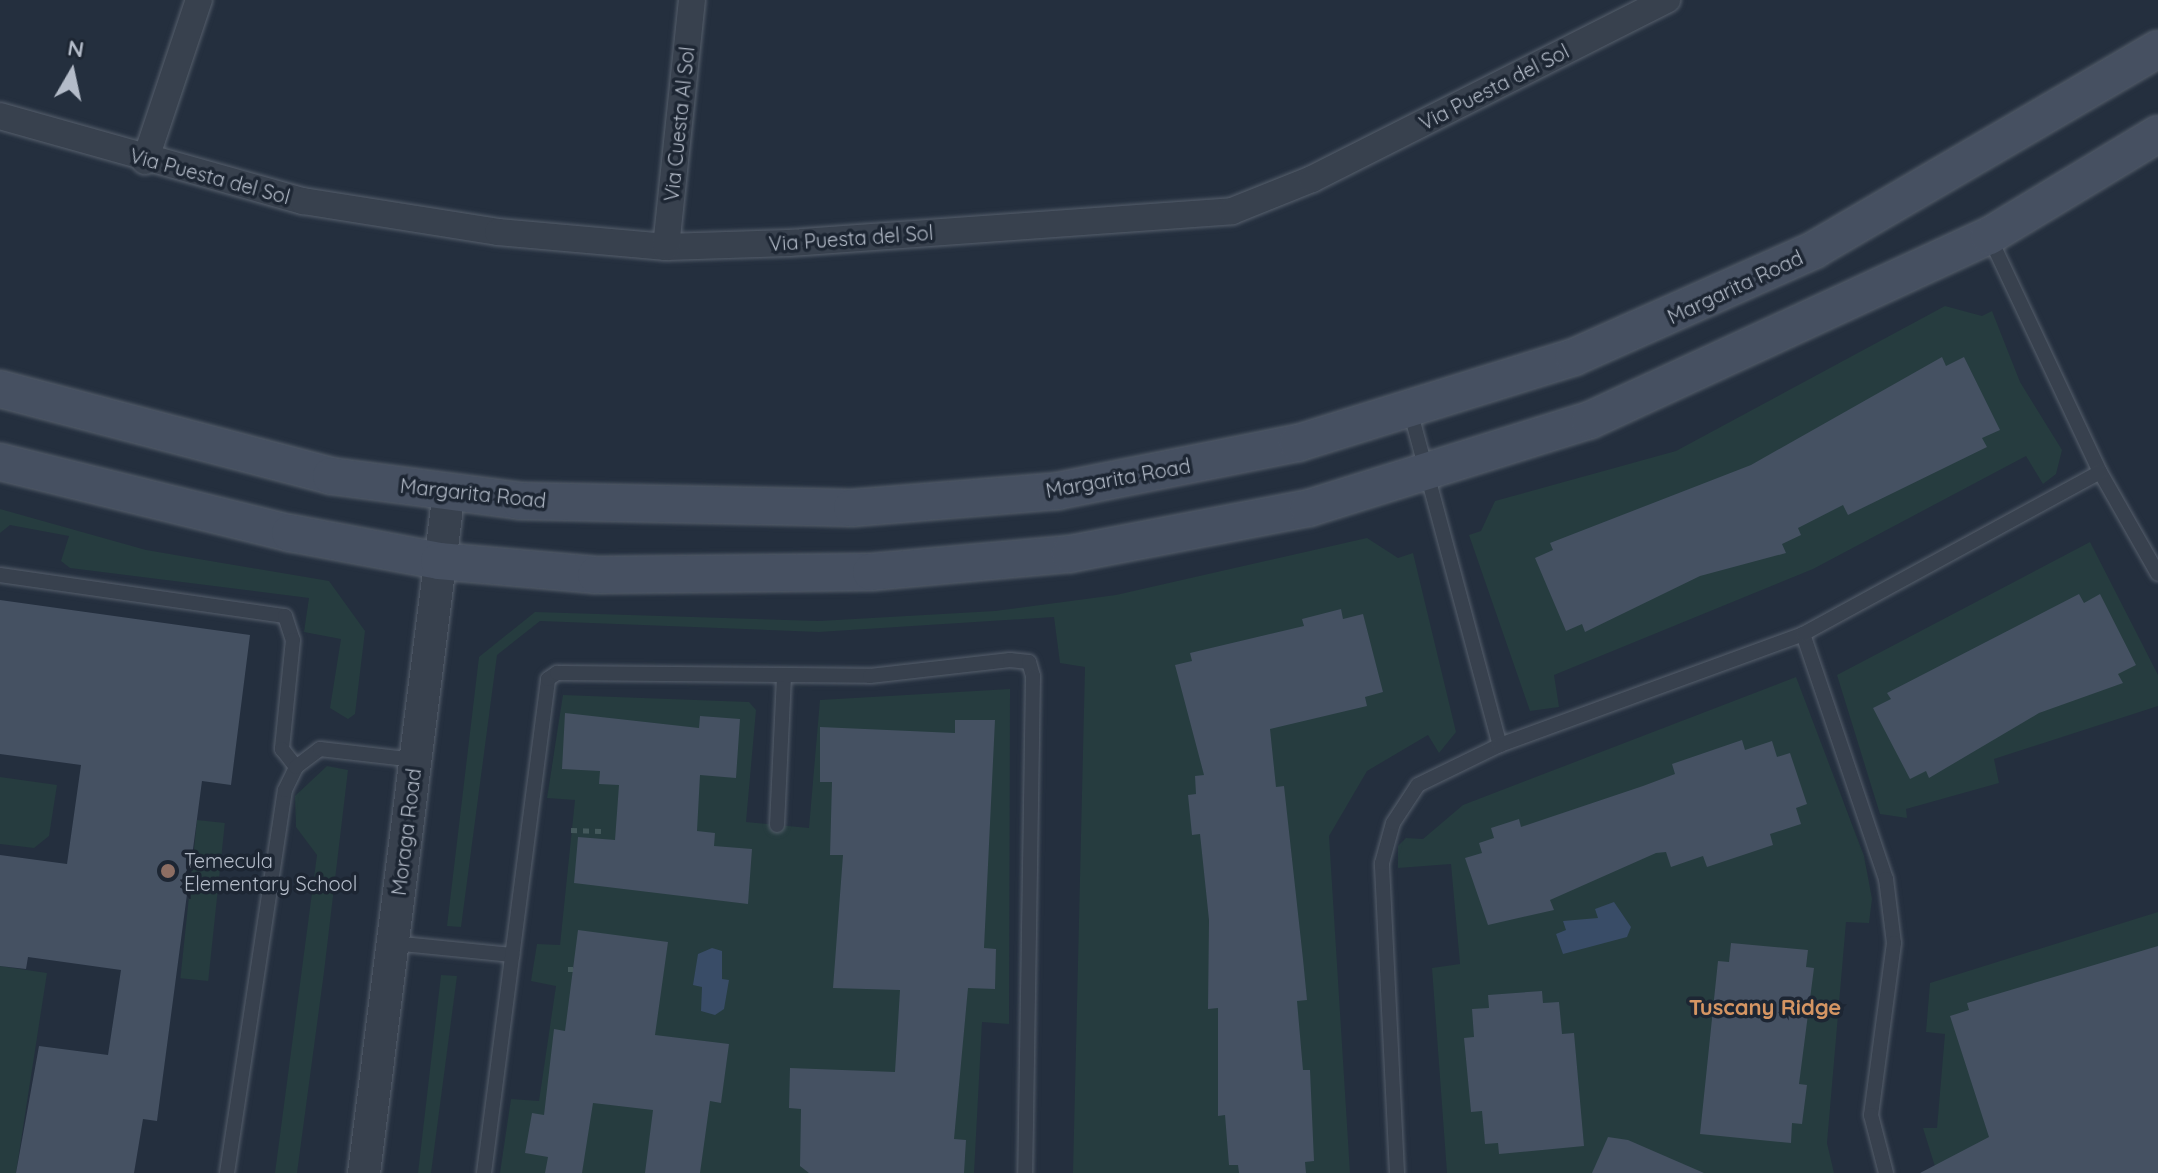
<!DOCTYPE html>
<style>
body{margin:0}
#map{position:relative;width:2158px;height:1173px;overflow:hidden;background:#242f3e;font-family:Quicksand,sans-serif}
div>[style]{position:absolute}
.green>*{inset:0;background:#263c3f;transform-origin:0 0}
.water>*{inset:0;background:#394c67}
.building>*{inset:0;background:#455162}
.path>*{height:5px;margin-top:-2.5px;transform-origin:0;background:repeating-linear-gradient(90deg,#44595c 0 6px,transparent 0 12px)}
.roads{filter:drop-shadow(0 0 2px #565f6c) drop-shadow(0 0 2px #565f6c)}
.service>*{height:14px;margin:-7px;padding:0 7px;transform-origin:7px;border-radius:7px;background:#38414e}
.minor>*{height:26px;margin:-13px;padding:0 13px;transform-origin:13px;border-radius:13px;background:#38414e}
.tertiary>*{height:32px;margin:-16px;padding:0 16px;transform-origin:16px;border-radius:16px;background:#38414e}
.secondary>*{height:36px;margin:-18px;padding:0 18px;transform-origin:18px;border-radius:18px;background:#465061}
.dots>*{width:22px;height:22px;translate:-50% -50%;box-sizing:border-box;border:4px solid #1d2633;border-radius:50%}
span{translate:-50% -50%;white-space:nowrap;text-align:center;line-height:1.15;-webkit-text-stroke:7px #1d2633;paint-order:stroke}
.street-label{font-size:20px;color:#b4bcc9}
.poi-label{font-size:20px;color:#b4bcc9}
.left{translate:0 -50%;text-align:left}
.neighbourhood-label{font-size:22px;color:#d59563;font-weight:700}
.north{position:absolute;left:32px;top:32px;width:80px;height:80px;-webkit-text-stroke:6px #1d2633;paint-order:stroke;rotate:9deg;font-size:22px;font-weight:700;line-height:32px;text-align:center;color:#b4bcc9}
.north::after{content:'';display:block;margin:auto;width:28px;height:36px;background:#b4bcc9;clip-path:polygon(50% 0,100% 100%,50% 72%,0 100%)}
</style>
<div id="map">
<div class="green">
<div style="clip-path:polygon(1945px 306px,1982px 316px,1992px 311px,2020px 382px,2062px 450px,2056px 474px,2043px 484px,2026px 456px,1813px 569px,1554px 675px,1559px 707px,1530px 711px,1469px 535px,1481px 531px,1495px 501px,1676px 451px)"></div>
<div style="clip-path:polygon(0 509px,146px 550px,329px 581px,365px 631px,355px 714px,348px 719px,330px 708px,341px 639px,304px 632px,309px 598px,70px 568px,61px 561px,69px 536px,10px 525px,0 533px)"></div>
<div style="clip-path:polygon(1367px 538px,1398px 558px,1413px 553px,1456px 732px,1439px 753px,1428px 735px,1367px 771px,1329px 836px,1350px 1173px,1073px 1173px,1085px 667px,1060px 663px,1054px 617px,819px 632px,540px 621px,497px 655px,461px 927px,447px 926px,479px 657px,535px 612px,819px 621px,995px 611px,1116px 595px)"></div>
<div style="clip-path:polygon(2090px 542px,2158px 675px,2158px 706px,1994px 759px,1999px 783px,1906px 809px,1907px 818px,1880px 814px,1837px 675px)"></div>
<div style="clip-path:polygon(1796px 677px,1864px 856px,1872px 899px,1869px 923px,1846px 922px,1827px 1143px,1834px 1173px,1447px 1173px,1432px 968px,1460px 964px,1451px 864px,1398px 868px,1398px 846px,1406px 838px,1423px 839px,1463px 805px)"></div>
<div style="clip-path:polygon(1010px 689px,1009px 1024px,982px 1022px,974px 1173px,500px 1173px,511px 1099px,539px 1101px,556px 986px,531px 981px,537px 944px,560px 945px,575px 800px,547px 798px,563px 695px,749px 702px,756px 710px,746px 822px,809px 828px,820px 700px)"></div>
<div style="clip-path:polygon(327px 766px,348px 770px,324px 972px,297px 1173px,275px 1173px,317px 855px,296px 827px,295px 796px)"></div>
<div style="clip-path:polygon(0 777px,57px 785px,49px 836px,34px 848px,0 844px)"></div>
<div style="left:197px;top:820px;width:28px;height:159px;rotate:6deg"></div>
<div style="clip-path:polygon(2158px 912px,2158px 1173px,1937px 1173px,1923px 1128px,1937px 1128px,1945px 1034px,1926px 1032px,1930px 983px)"></div>
<div style="clip-path:polygon(0 966px,47px 973px,16px 1173px,0 1173px)"></div>
<div style="clip-path:polygon(441px 975px,457px 976px,431px 1173px,418px 1173px)"></div>
</div>
<div class="water">
<div style="clip-path:polygon(1614px 902px,1631px 927px,1627px 937px,1563px 954px,1556px 934px,1566px 930px,1563px 921px,1598px 918px,1595px 909px)"></div>
<div style="clip-path:polygon(712px 948px,722px 951px,722px 979px,729px 980px,724px 1009px,715px 1015px,701px 1011px,702px 987px,693px 985px,698px 954px)"></div>
</div>
<div class="building">
<div style="clip-path:polygon(1942px 357px,1946px 366px,1964px 357px,2000px 430px,1982px 438px,1987px 447px,1848px 515px,1843px 505px,1798px 528px,1801px 535px,1782px 544px,1786px 553px,1700px 576px,1585px 632px,1582px 624px,1566px 631px,1535px 558px,1553px 550px,1550px 543px,1751px 465px)"></div>
<div style="clip-path:polygon(2079px 594px,2084px 603px,2100px 594px,2136px 665px,2118px 674px,2123px 683px,2039px 713px,1929px 778px,1926px 771px,1910px 779px,1873px 708px,1891px 699px,1887px 693px)"></div>
<div style="clip-path:polygon(0 600px,250px 635px,231px 785px,202px 781px,157px 1121px,143px 1119px,134px 1173px,16px 1173px,39px 1046px,108px 1055px,121px 970px,28px 957px,26px 969px,0 966px,0 855px,67px 864px,81px 765px,0 754px)"></div>
<div style="clip-path:polygon(1341px 609px,1343px 619px,1363px 614px,1383px 692px,1365px 697px,1367px 706px,1270px 729px,1276px 787px,1284px 786px,1303px 959px,1307px 1000px,1297px 1001px,1303px 1070px,1310px 1070px,1314px 1161px,1305px 1162px,1306px 1173px,1239px 1173px,1238px 1165px,1229px 1165px,1225px 1115px,1218px 1116px,1218px 1008px,1208px 1009px,1209px 920px,1200px 834px,1192px 835px,1188px 795px,1196px 794px,1195px 776px,1204px 775px,1175px 665px,1192px 661px,1190px 653px,1304px 626px,1302px 619px)"></div>
<div style="clip-path:polygon(565px 713px,699px 728px,700px 716px,740px 719px,736px 778px,700px 775px,697px 831px,715px 833px,714px 846px,752px 849px,748px 904px,574px 883px,578px 837px,615px 840px,619px 785px,599px 784px,600px 771px,562px 769px)"></div>
<div style="clip-path:polygon(955px 720px,995px 720px,984px 948px,996px 949px,995px 989px,968px 988px,954px 1139px,966px 1140px,964px 1173px,809px 1173px,800px 1166px,801px 1109px,789px 1108px,790px 1068px,895px 1072px,900px 990px,833px 988px,843px 855px,830px 855px,832px 782px,820px 782px,820px 727px,955px 733px)"></div>
<div style="clip-path:polygon(1742px 740px,1745px 750px,1772px 741px,1777px 757px,1790px 753px,1807px 804px,1796px 808px,1801px 824px,1770px 834px,1773px 845px,1707px 867px,1703px 856px,1671px 867px,1666px 852px,1656px 853px,1550px 900px,1554px 910px,1488px 925px,1465px 858px,1482px 853px,1479px 843px,1494px 838px,1491px 828px,1519px 819px,1521px 827px,1643px 786px,1675px 774px,1672px 764px)"></div>
<div style="clip-path:polygon(578px 930px,668px 942px,655px 1035px,729px 1044px,721px 1103px,710px 1101px,700px 1173px,645px 1173px,653px 1110px,593px 1103px,582px 1173px,545px 1173px,548px 1157px,525px 1153px,532px 1113px,544px 1115px,554px 1029px,565px 1031px)"></div>
<div style="clip-path:polygon(1731px 943px,1808px 950px,1806px 967px,1814px 968px,1799px 1084px,1807px 1085px,1802px 1124px,1792px 1123px,1791px 1143px,1700px 1134px,1718px 961px,1729px 962px)"></div>
<div style="clip-path:polygon(2158px 946px,2158px 1173px,1920px 1173px,1989px 1137px,1950px 1016px,1969px 1010px,1967px 1003px)"></div>
<div style="clip-path:polygon(1542px 991px,1543px 1003px,1559px 1002px,1562px 1034px,1574px 1033px,1584px 1146px,1499px 1154px,1498px 1143px,1485px 1144px,1482px 1111px,1471px 1112px,1464px 1038px,1474px 1037px,1472px 1009px,1489px 1008px,1488px 995px)"></div>
<div style="clip-path:polygon(1608px 1137px,1628px 1140px,1704px 1173px,1592px 1173px)"></div>
</div>
<div class="path">
<div style="left:571px;top:830px;width:30px;rotate:2deg"></div>
<div style="left:568px;top:969px;width:5px"></div>
</div>
<div class="roads">
<div class="service">
<div style="left:1989px;top:236px;width:261px;rotate:64.8deg"></div>
<div style="left:2100px;top:472px;width:117px;rotate:60.4deg"></div>
<div style="left:1410px;top:410px;width:347px;rotate:75deg"></div>
<div style="left:0;top:575px;width:288px;rotate:8.2deg"></div>
<div style="left:285px;top:616px;width:25px;rotate:72deg"></div>
<div style="left:293px;top:640px;width:110px;rotate:95.8deg"></div>
<div style="left:282px;top:749px;width:23px;rotate:52deg"></div>
<div style="left:1803px;top:634px;width:259px;rotate:71.3deg"></div>
<div style="left:1886px;top:879px;width:64px;rotate:82.9deg"></div>
<div style="left:1894px;top:943px;width:174px;rotate:97.6deg"></div>
<div style="left:1871px;top:1115px;width:60px;rotate:75.5deg"></div>
<div style="left:777px;top:825px;width:147px;rotate:-87.3deg"></div>
<div style="left:392px;top:943px;width:121px;rotate:5.7deg"></div>
<div style="left:227px;top:1173px;width:387px;rotate:-81.4deg"></div>
<div style="left:285px;top:790px;width:25px;rotate:-64deg"></div>
<div style="left:296px;top:767px;width:30px;rotate:-37deg"></div>
<div style="left:320px;top:749px;width:96px;rotate:6.6deg"></div>
<div style="left:484px;top:1173px;width:498px;rotate:-82.6deg"></div>
<div style="left:548px;top:679px;width:11px;rotate:-34deg"></div>
<div style="left:557px;top:673px;width:313px;rotate:0.5deg"></div>
<div style="left:870px;top:676px;width:141px;rotate:-6.5deg"></div>
<div style="left:1010px;top:660px;width:19px;rotate:6deg"></div>
<div style="left:1029px;top:662px;width:15px;rotate:74deg"></div>
<div style="left:1033px;top:676px;width:497px;rotate:90.9deg"></div>
<div style="left:1397px;top:1173px;width:310px;rotate:-92.8deg"></div>
<div style="left:1382px;top:863px;width:41px;rotate:-74.6deg"></div>
<div style="left:1393px;top:823px;width:45px;rotate:-56.7deg"></div>
<div style="left:1418px;top:785px;width:91px;rotate:-26deg"></div>
<div style="left:1500px;top:745px;width:323px;rotate:-20.1deg"></div>
<div style="left:1803px;top:634px;width:338px;rotate:-28.6deg"></div>
</div>
<div class="minor">
<div style="left:0;top:116px;width:315px;rotate:15.7deg"></div>
<div style="left:303px;top:201px;width:197px;rotate:9deg"></div>
<div style="left:498px;top:232px;width:169px;rotate:5.1deg"></div>
<div style="left:666px;top:247px;width:123px;rotate:-1.9deg"></div>
<div style="left:789px;top:243px;width:444px;rotate:-4.1deg"></div>
<div style="left:1232px;top:211px;width:86px;rotate:-21.8deg"></div>
<div style="left:1312px;top:179px;width:398px;rotate:-26.8deg"></div>
<div style="left:145px;top:161px;width:170px;rotate:-71.5deg"></div>
<div style="left:666px;top:247px;width:248px;rotate:-84deg"></div>
</div>
<div class="tertiary">
<div style="left:364px;top:1173px;width:687px;rotate:-82.9deg"></div>
</div>
<div class="secondary">
<div style="left:0;top:389px;width:342px;rotate:14.7deg"></div>
<div style="left:331px;top:476px;width:191px;rotate:7.5deg"></div>
<div style="left:520px;top:501px;width:332px;rotate:1.2deg"></div>
<div style="left:852px;top:508px;width:206px;rotate:-4.7deg"></div>
<div style="left:1057px;top:491px;width:246px;rotate:-11.3deg"></div>
<div style="left:1298px;top:443px;width:289px;rotate:-17.3deg"></div>
<div style="left:1574px;top:357px;width:263px;rotate:-24deg"></div>
<div style="left:1814px;top:250px;width:398px;rotate:-30.3deg"></div>
<div style="left:0;top:462px;width:299px;rotate:13.8deg"></div>
<div style="left:290px;top:533px;width:152px;rotate:10.6deg"></div>
<div style="left:439px;top:561px;width:158px;rotate:5.1deg"></div>
<div style="left:596px;top:575px;width:275px;rotate:-0.6deg"></div>
<div style="left:871px;top:572px;width:200px;rotate:-5.2deg"></div>
<div style="left:1070px;top:554px;width:243px;rotate:-10.9deg"></div>
<div style="left:1309px;top:508px;width:294px;rotate:-17.4deg"></div>
<div style="left:1590px;top:420px;width:439px;rotate:-24.8deg"></div>
<div style="left:1989px;top:236px;width:197px;rotate:-31.1deg"></div>
</div>
</div>
<div class="dots">
<div style="left:168px;top:871px;background:#8d6e63"></div>
</div>
<div class="street-label">
<span style="left:1494px;top:87px;rotate:-27deg">Via Puesta del Sol</span>
<span style="left:679px;top:124px;rotate:-84deg">Via Cuesta Al Sol</span>
<span style="left:210px;top:176px;rotate:15deg">Via Puesta del Sol</span>
<span style="left:851px;top:238px;rotate:-4deg">Via Puesta del Sol</span>
<span style="left:1735px;top:287px;rotate:-25deg">Margarita Road</span>
<span style="left:1118px;top:478px;rotate:-10deg">Margarita Road</span>
<span style="left:473px;top:493px;rotate:6deg">Margarita Road</span>
<span style="left:406px;top:832px;rotate:-83deg">Moraga Road</span>
</div>
<div class="poi-label">
<span class="left" style="left:184px;top:872px">Temecula<br>Elementary School</span>
</div>
<div class="neighbourhood-label">
<span style="left:1765px;top:1008px">Tuscany Ridge</span>
</div>
<div class="north">N</div>
</div>
